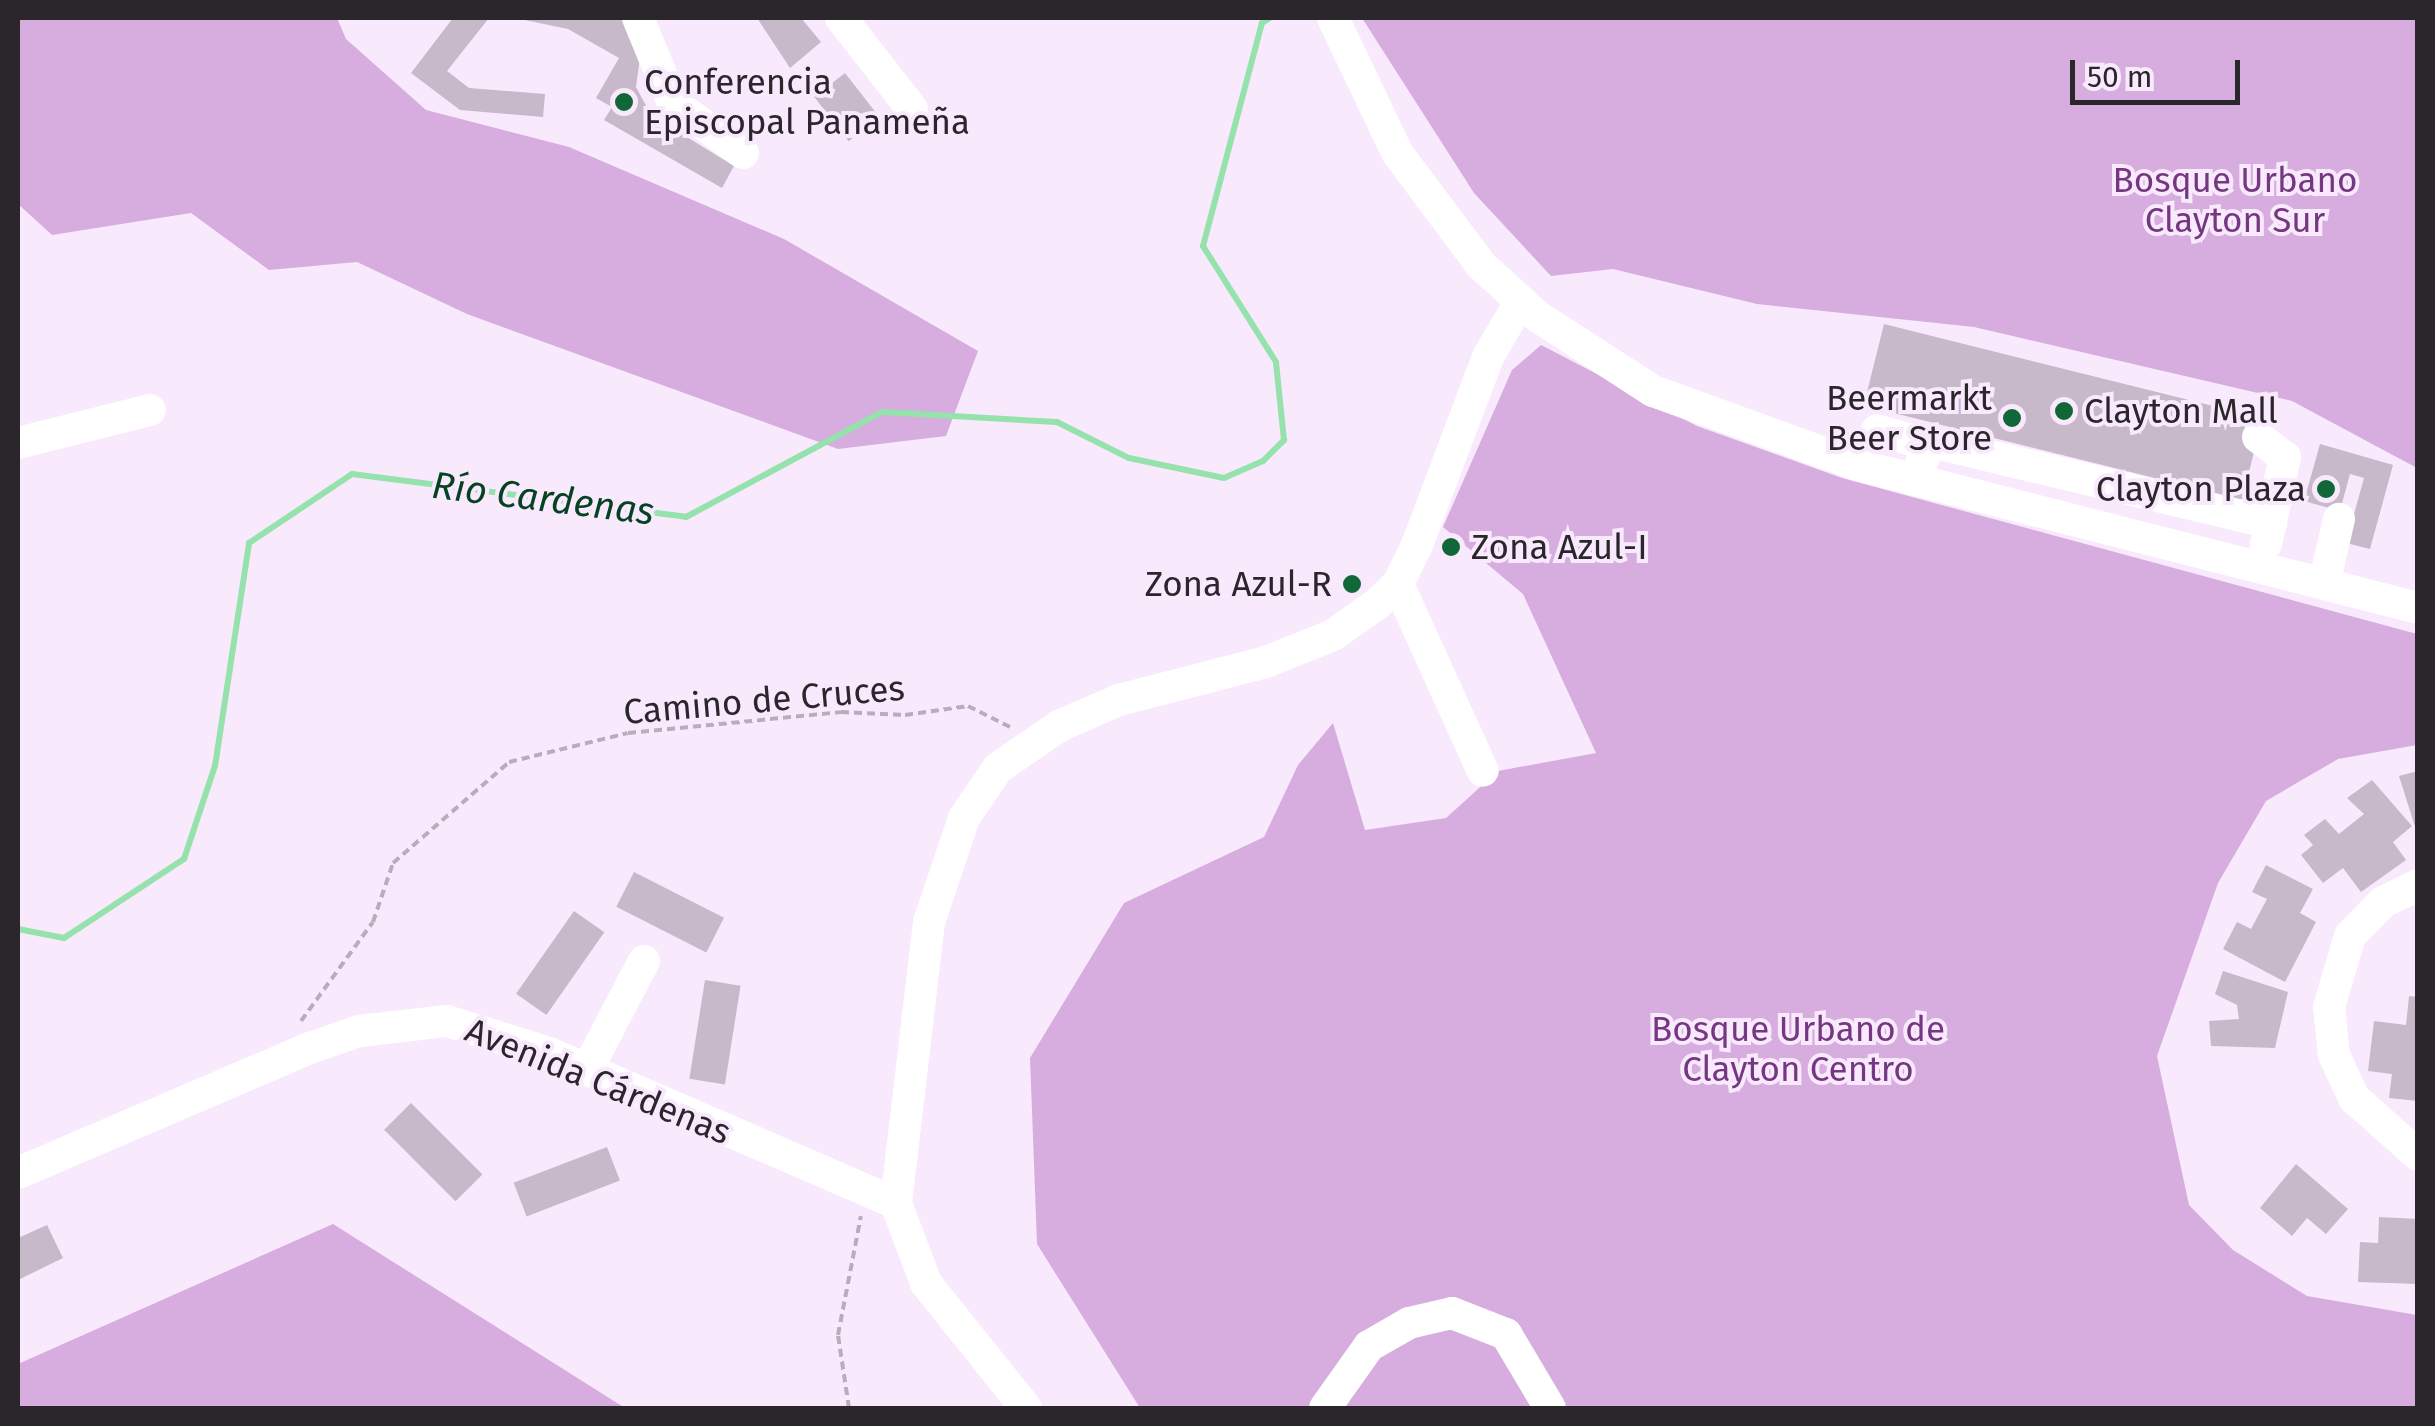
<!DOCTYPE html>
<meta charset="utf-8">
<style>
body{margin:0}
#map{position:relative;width:2435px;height:1426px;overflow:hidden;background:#f9e9fc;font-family:"Fira Sans",sans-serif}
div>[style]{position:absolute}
.green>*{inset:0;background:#d6adde}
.stream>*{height:6px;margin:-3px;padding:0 3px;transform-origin:3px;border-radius:3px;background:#96e2ad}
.building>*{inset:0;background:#c7b8ca;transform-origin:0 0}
.path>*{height:4px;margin-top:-2px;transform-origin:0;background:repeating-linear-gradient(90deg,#b9acbc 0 8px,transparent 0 13px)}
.minor>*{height:32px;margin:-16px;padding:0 16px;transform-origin:16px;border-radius:16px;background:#fff}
.dots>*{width:28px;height:28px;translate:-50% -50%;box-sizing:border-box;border:5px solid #f9e9fc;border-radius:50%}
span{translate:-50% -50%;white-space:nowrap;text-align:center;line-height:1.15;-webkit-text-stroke:8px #f9e9fc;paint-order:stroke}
.poi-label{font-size:35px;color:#2b252c}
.left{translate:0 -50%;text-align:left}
.right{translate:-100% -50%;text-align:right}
.park-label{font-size:35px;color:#763782}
.street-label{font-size:35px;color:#2b252c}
.water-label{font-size:38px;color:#064222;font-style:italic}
.frame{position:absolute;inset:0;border:20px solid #2b252c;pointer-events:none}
.scale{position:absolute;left:2070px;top:60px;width:170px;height:45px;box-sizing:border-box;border:5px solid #2b252c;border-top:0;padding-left:12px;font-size:30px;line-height:35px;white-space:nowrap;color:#2b252c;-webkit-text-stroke:8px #f9e9fc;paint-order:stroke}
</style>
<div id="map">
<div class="green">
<div style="clip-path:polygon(18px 18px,337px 18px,346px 39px,426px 110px,569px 147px,784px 239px,978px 351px,946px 436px,838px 449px,467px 314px,357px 262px,269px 270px,191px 213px,52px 235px,18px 204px)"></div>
<div style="clip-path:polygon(1362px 18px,2417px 18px,2417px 468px,2292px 401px,1974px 327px,1757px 304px,1613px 269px,1551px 276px,1474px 193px)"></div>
<div style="clip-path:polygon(1541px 345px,1697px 426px,1842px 478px,2417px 634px,2417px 745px,2338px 759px,2266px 801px,2218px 883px,2157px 1056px,2189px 1205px,2233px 1250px,2307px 1296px,2417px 1315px,2417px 1408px,1140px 1408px,1037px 1244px,1030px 1058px,1124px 903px,1264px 837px,1298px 765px,1333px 723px,1365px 830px,1446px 818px,1498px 771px,1596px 753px,1523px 594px,1443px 527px,1512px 370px)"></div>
<div style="clip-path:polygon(333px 1224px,625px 1408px,18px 1408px,18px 1364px)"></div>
</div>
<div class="stream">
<div style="left:18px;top:929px;width:47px;rotate:11.1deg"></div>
<div style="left:64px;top:938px;width:144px;rotate:-33.4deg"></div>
<div style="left:184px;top:859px;width:98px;rotate:-71.6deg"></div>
<div style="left:215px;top:766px;width:226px;rotate:-81.3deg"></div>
<div style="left:249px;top:543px;width:124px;rotate:-33.8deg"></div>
<div style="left:352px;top:474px;width:337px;rotate:7.3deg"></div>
<div style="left:686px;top:517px;width:222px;rotate:-28.2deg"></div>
<div style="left:882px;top:412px;width:175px;rotate:3.3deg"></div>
<div style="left:1057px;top:422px;width:80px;rotate:26.6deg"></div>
<div style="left:1129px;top:458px;width:97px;rotate:11.9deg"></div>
<div style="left:1224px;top:478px;width:43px;rotate:-23.6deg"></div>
<div style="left:1263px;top:461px;width:30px;rotate:-45deg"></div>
<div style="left:1284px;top:440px;width:78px;rotate:-95.9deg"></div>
<div style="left:1276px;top:362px;width:137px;rotate:-122.2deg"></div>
<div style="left:1203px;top:246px;width:231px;rotate:-75.2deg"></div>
<div style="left:1262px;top:23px;width:9px;rotate:-32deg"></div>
</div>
<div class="building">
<div style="clip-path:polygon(453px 18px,489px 18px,447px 71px,469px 88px,545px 94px,543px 117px,460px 110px,411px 73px)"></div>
<div style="clip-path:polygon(515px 18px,633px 18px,641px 50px,636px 87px,651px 115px,734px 166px,722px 188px,604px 120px,612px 107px,596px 98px,619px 58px,568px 29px)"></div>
<div style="clip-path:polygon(757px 18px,801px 18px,821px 42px,790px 68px)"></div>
<div style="left:845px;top:73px;width:56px;height:39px;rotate:52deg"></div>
<div style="left:1884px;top:324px;width:390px;height:84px;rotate:14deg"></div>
<div style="clip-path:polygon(2320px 444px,2393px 465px,2370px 549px,2346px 543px,2364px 478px,2350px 474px,2340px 511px,2304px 501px)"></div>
<div style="clip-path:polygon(2418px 771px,2418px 833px,2417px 833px,2399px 776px)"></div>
<div style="clip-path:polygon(2372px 780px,2412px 826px,2393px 842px,2406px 860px,2361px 892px,2343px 868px,2323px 883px,2301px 855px,2313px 845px,2304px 835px,2325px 819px,2339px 834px,2364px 814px,2347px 798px)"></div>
<div style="clip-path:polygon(2266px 865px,2313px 889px,2300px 913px,2316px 922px,2285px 982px,2223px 949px,2237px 922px,2251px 929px,2267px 899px,2252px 892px)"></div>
<div style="left:634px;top:872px;width:101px;height:39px;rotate:27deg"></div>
<div style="left:574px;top:911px;width:37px;height:101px;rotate:35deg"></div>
<div style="clip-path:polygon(2223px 971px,2288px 992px,2275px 1048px,2211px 1046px,2209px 1021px,2239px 1019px,2237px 1005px,2215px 994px)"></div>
<div style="left:705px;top:980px;width:36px;height:100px;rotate:9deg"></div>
<div style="clip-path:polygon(2409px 996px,2418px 997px,2418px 1101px,2389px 1098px,2392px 1074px,2368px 1071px,2374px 1021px,2406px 1025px)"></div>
<div style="left:411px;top:1103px;width:101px;height:38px;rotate:45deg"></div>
<div style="left:607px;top:1147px;width:36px;height:100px;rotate:69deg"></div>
<div style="clip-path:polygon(2296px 1164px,2348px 1209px,2326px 1234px,2307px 1218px,2292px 1236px,2260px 1208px)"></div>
<div style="clip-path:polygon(2379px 1217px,2418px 1219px,2418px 1284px,2358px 1282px,2360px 1242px,2378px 1243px)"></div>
<div style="clip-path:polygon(47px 1225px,63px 1258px,18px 1280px,18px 1238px)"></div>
</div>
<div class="path">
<div style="left:301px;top:1021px;width:122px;rotate:-54deg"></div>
<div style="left:373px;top:922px;width:62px;rotate:-71.3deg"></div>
<div style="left:393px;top:863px;width:154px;rotate:-41deg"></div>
<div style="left:509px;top:762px;width:122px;rotate:-13.7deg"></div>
<div style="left:628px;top:733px;width:214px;rotate:-5.6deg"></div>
<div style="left:841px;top:712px;width:64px;rotate:2.7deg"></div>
<div style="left:905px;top:715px;width:64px;rotate:-8.1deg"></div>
<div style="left:968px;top:706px;width:47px;rotate:26.6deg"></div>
<div style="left:849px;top:1408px;width:74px;rotate:-98.6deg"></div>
<div style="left:838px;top:1335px;width:121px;rotate:-79.1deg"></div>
</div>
<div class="minor">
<div style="left:638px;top:18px;width:92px;rotate:67.6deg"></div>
<div style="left:673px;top:103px;width:86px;rotate:35.5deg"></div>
<div style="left:841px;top:18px;width:115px;rotate:52deg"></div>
<div style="left:1333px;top:18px;width:151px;rotate:64.5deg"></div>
<div style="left:1398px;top:154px;width:139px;rotate:53.2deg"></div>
<div style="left:1481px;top:265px;width:76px;rotate:42.3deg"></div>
<div style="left:1537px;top:316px;width:138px;rotate:32.9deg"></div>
<div style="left:1653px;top:391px;width:217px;rotate:19.9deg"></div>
<div style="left:1857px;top:465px;width:579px;rotate:14.3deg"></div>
<div style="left:1877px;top:430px;width:50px;rotate:16.3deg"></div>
<div style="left:2258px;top:437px;width:34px;rotate:37deg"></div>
<div style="left:2285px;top:457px;width:89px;rotate:102.3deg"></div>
<div style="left:18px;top:443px;width:136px;rotate:-14deg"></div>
<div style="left:1914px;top:479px;width:41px;rotate:-65.3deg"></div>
<div style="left:1931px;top:442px;width:350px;rotate:13.4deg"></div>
<div style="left:1398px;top:584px;width:205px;rotate:65.6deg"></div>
<div style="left:2324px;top:584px;width:67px;rotate:-77deg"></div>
<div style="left:2418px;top:885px;width:39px;rotate:154deg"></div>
<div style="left:2383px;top:902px;width:47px;rotate:134.1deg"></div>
<div style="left:2350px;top:936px;width:74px;rotate:106.5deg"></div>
<div style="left:2329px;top:1007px;width:48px;rotate:84.1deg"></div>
<div style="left:2334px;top:1055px;width:47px;rotate:65.1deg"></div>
<div style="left:2354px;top:1098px;width:86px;rotate:41.7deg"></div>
<div style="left:587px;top:1070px;width:123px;rotate:-62.4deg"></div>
<div style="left:18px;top:1173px;width:318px;rotate:-23.2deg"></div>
<div style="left:310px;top:1048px;width:52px;rotate:-19.1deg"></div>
<div style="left:359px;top:1031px;width:89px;rotate:-6.5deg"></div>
<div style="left:447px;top:1021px;width:107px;rotate:17.4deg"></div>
<div style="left:549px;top:1053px;width:378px;rotate:23.4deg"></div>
<div style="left:1026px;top:1408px;width:160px;rotate:-128.7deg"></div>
<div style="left:926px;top:1283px;width:85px;rotate:-110.6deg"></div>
<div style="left:896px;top:1203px;width:283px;rotate:-83.3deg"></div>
<div style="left:929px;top:922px;width:110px;rotate:-71.4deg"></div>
<div style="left:964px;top:818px;width:60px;rotate:-55.8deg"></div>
<div style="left:998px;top:768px;width:74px;rotate:-34.5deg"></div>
<div style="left:1059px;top:726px;width:65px;rotate:-23.4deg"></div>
<div style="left:1119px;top:700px;width:152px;rotate:-14.5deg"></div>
<div style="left:1266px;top:662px;width:72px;rotate:-21.9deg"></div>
<div style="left:1333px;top:635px;width:54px;rotate:-35.2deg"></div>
<div style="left:1377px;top:604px;width:29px;rotate:-44deg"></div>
<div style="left:1398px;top:584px;width:43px;rotate:-64deg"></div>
<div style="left:1417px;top:545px;width:201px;rotate:-69.3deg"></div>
<div style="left:1488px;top:357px;width:64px;rotate:-59.8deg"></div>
<div style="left:1325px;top:1408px;width:76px;rotate:-54.6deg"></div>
<div style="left:1369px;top:1346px;width:46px;rotate:-29.9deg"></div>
<div style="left:1409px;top:1323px;width:44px;rotate:-13.1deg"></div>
<div style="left:1452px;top:1313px;width:58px;rotate:21.3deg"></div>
<div style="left:1506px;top:1334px;width:86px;rotate:59.3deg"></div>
</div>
<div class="dots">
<div style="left:624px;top:102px;background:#126739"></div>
<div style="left:2064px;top:411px;background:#126739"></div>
<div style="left:2012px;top:418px;background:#126739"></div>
<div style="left:2326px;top:489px;background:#126739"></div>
<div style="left:1451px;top:547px;background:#126739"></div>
<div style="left:1352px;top:584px;background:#126739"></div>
</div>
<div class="poi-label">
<span class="left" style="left:644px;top:102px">Conferencia<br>Episcopal Panameña</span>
<span class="right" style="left:1992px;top:418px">Beermarkt<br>Beer Store</span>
<span class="left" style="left:2084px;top:411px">Clayton Mall</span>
<span class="right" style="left:2306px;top:489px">Clayton Plaza</span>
<span class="left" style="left:1471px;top:547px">Zona Azul-I</span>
<span class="right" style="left:1332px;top:584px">Zona Azul-R</span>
</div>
<div class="park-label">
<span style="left:2235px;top:200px">Bosque Urbano<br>Clayton Sur</span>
<span style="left:1798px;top:1049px">Bosque Urbano de<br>Clayton Centro</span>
</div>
<div class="street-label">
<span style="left:764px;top:700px;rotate:-5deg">Camino de Cruces</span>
<span style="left:598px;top:1081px;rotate:22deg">Avenida Cárdenas</span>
</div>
<div class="water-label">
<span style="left:543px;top:499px;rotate:7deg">Río Cardenas</span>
</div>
<div class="frame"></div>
<div class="scale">50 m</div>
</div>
